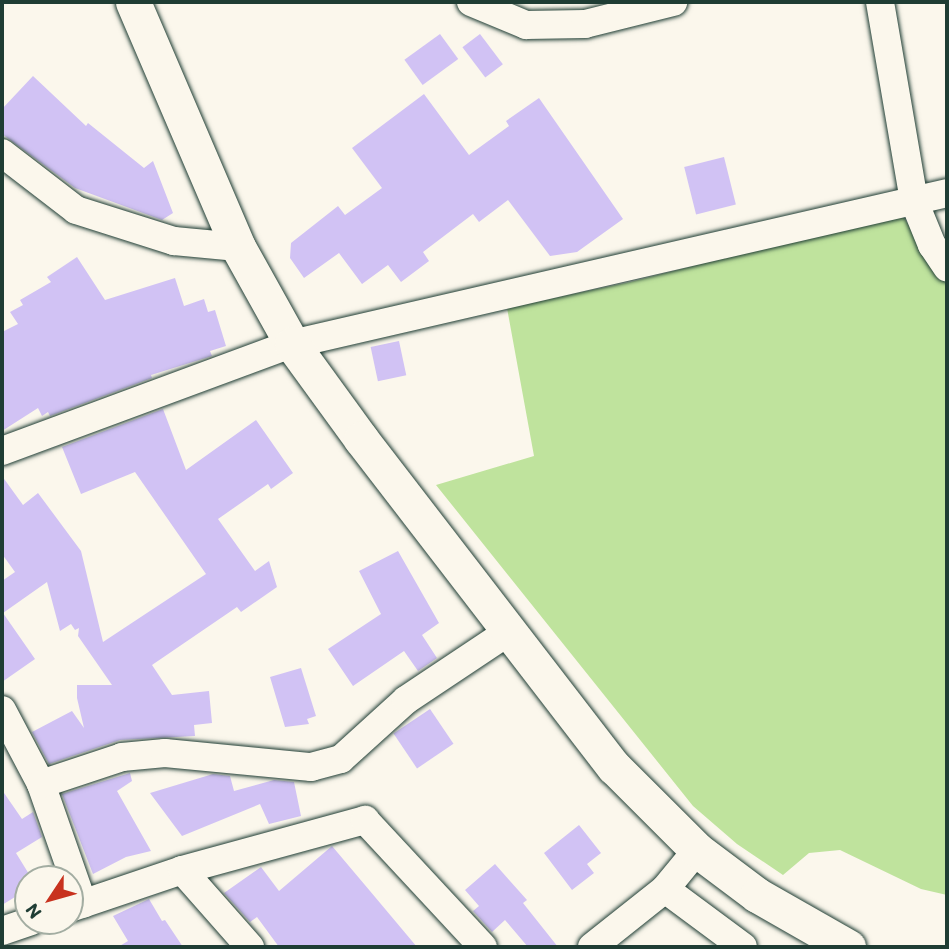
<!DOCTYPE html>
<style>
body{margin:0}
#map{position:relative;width:949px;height:949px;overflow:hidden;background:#fbf7ec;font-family:Itim,sans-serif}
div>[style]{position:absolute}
.green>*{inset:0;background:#bfe39d}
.building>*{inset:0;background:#d1c2f4;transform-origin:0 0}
.roads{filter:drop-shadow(0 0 2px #1f3d34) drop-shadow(0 0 2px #1f3d34)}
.minor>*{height:28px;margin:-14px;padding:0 14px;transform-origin:14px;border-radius:14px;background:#fbf7ec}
.tertiary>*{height:35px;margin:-17.5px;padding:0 17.5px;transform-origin:17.5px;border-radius:17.5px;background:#fbf7ec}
span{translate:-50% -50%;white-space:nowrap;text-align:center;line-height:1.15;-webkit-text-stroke:7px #fbf7ec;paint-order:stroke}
.frame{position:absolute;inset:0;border:4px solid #1f3d34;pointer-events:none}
.north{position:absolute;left:14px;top:865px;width:70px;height:70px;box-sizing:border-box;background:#fbf7ec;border:2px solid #a3ada2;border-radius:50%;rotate:234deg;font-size:19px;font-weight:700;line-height:28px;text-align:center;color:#1f3d34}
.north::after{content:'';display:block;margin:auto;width:24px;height:32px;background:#c8321e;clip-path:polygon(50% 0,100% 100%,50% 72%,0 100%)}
</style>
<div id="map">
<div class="green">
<div style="clip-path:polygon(887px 217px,904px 218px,947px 282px,947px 895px,921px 889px,840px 850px,809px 853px,783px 875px,737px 844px,693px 806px,436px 485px,534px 456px,507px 308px,630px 282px)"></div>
</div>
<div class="building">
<div style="left:440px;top:34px;width:31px;height:44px;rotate:54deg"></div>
<div style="left:480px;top:34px;width:38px;height:22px;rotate:53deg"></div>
<div style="clip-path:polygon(33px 76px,86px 126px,88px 123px,144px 168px,153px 161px,173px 213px,162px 220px,75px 188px,2px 134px,2px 109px)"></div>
<div style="clip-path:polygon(424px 94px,469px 155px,509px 126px,506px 121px,539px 98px,623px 219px,577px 252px,550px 256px,508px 200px,479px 222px,473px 214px,423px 252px,429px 261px,401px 282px,388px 265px,362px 284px,339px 253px,304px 278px,290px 258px,291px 243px,338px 206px,345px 215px,382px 188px,352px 148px)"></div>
<div style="left:724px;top:157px;width:49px;height:41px;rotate:76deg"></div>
<div style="clip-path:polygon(77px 257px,105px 300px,175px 278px,184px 306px,204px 299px,208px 312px,215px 310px,226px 346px,210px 351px,212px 356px,151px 375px,152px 378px,50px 416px,48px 412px,42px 416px,38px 408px,2px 431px,2px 332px,18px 324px,10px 312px,23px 305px,20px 300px,51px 282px,47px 277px)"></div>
<div style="left:399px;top:341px;width:35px;height:29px;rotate:78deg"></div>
<div style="clip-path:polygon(163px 409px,186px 470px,256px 420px,293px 473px,271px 489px,268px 484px,218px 519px,255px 571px,269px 561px,277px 587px,241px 612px,237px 607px,152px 665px,172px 695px,209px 691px,212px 723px,194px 725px,195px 736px,120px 740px,49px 764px,32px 732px,72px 711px,84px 728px,77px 698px,77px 685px,112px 685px,78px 636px,79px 628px,75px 630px,71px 624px,60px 631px,47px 582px,3px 613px,35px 659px,2px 682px,2px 581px,15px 572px,2px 554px,2px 476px,23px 505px,38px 493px,81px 551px,103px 642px,206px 574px,135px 472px,81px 494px,62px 447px)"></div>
<div style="clip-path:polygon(398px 551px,439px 623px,422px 635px,437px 658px,418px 671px,404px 651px,353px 686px,328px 649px,381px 614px,359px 571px)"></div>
<div style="clip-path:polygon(301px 668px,316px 716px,307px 719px,309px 724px,285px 727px,270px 677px)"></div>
<div style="left:430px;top:709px;width:42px;height:44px;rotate:56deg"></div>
<div style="clip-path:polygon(130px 773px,132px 781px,117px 791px,151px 851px,126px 857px,93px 874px,62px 794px)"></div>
<div style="clip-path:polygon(213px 774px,230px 776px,234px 791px,274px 780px,294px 782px,301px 816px,269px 824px,260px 804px,182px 836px,150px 793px)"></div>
<div style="clip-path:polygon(2px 790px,22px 819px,33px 812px,42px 837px,16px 853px,32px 879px,26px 879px,28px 889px,2px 905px)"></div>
<div style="clip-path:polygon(579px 825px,601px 853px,587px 864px,594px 873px,572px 890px,544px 853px)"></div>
<div style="clip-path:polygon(332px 846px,370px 891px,417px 947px,279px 947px,257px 917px,250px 922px,224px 893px,261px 867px,279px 891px)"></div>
<div style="clip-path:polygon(495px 864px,527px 900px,523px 903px,558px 947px,528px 947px,505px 920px,492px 932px,473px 911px,479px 906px,465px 890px)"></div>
<div style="clip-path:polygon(149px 899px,162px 921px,165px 920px,183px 947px,118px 947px,128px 941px,113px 916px)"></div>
</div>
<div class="roads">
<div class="minor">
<div style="left:471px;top:2px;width:60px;rotate:22.7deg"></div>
<div style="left:526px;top:25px;width:59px;rotate:-1deg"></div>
<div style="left:585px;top:24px;width:91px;rotate:-14deg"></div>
<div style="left:880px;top:2px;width:202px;rotate:80.3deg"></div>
<div style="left:914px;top:201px;width:48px;rotate:67.8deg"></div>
<div style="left:932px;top:245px;width:27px;rotate:56deg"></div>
<div style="left:2px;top:153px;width:93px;rotate:37.6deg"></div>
<div style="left:76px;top:210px;width:103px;rotate:17.6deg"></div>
<div style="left:174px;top:241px;width:64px;rotate:5.4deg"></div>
<div style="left:2px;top:451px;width:309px;rotate:-20.3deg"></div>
<div style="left:292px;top:344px;width:672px;rotate:-12.98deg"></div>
<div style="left:2px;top:710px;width:84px;rotate:62.2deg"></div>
<div style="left:41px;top:784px;width:127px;rotate:70.7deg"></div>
<div style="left:41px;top:784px;width:85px;rotate:-18.4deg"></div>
<div style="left:122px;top:757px;width:43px;rotate:-5.3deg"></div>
<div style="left:165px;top:753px;width:147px;rotate:5.5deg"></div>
<div style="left:311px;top:767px;width:31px;rotate:-15deg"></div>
<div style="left:341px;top:759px;width:88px;rotate:-42.2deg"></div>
<div style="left:406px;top:700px;width:123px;rotate:-33.7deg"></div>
<div style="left:182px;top:870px;width:103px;rotate:48.6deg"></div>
<div style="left:665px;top:889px;width:97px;rotate:36.6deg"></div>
<div style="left:70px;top:908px;width:118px;rotate:-18.7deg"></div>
<div style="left:182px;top:870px;width:190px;rotate:-15.3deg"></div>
<div style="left:365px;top:820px;width:173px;rotate:47.1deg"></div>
<div style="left:2px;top:931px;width:31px;rotate:-19deg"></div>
<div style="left:592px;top:947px;width:93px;rotate:-38.5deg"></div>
<div style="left:665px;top:889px;width:50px;rotate:-50.6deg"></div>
</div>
<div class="tertiary">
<div style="left:133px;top:2px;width:267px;rotate:66.8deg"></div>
<div style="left:238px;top:247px;width:111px;rotate:60.9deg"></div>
<div style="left:292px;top:344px;width:117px;rotate:54deg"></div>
<div style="left:361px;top:439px;width:414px;rotate:52.4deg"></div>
<div style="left:614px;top:767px;width:117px;rotate:45deg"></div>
<div style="left:697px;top:850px;width:75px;rotate:36.9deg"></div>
<div style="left:757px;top:895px;width:105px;rotate:29.7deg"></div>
</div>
</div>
<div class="frame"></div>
<div class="north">N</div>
</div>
